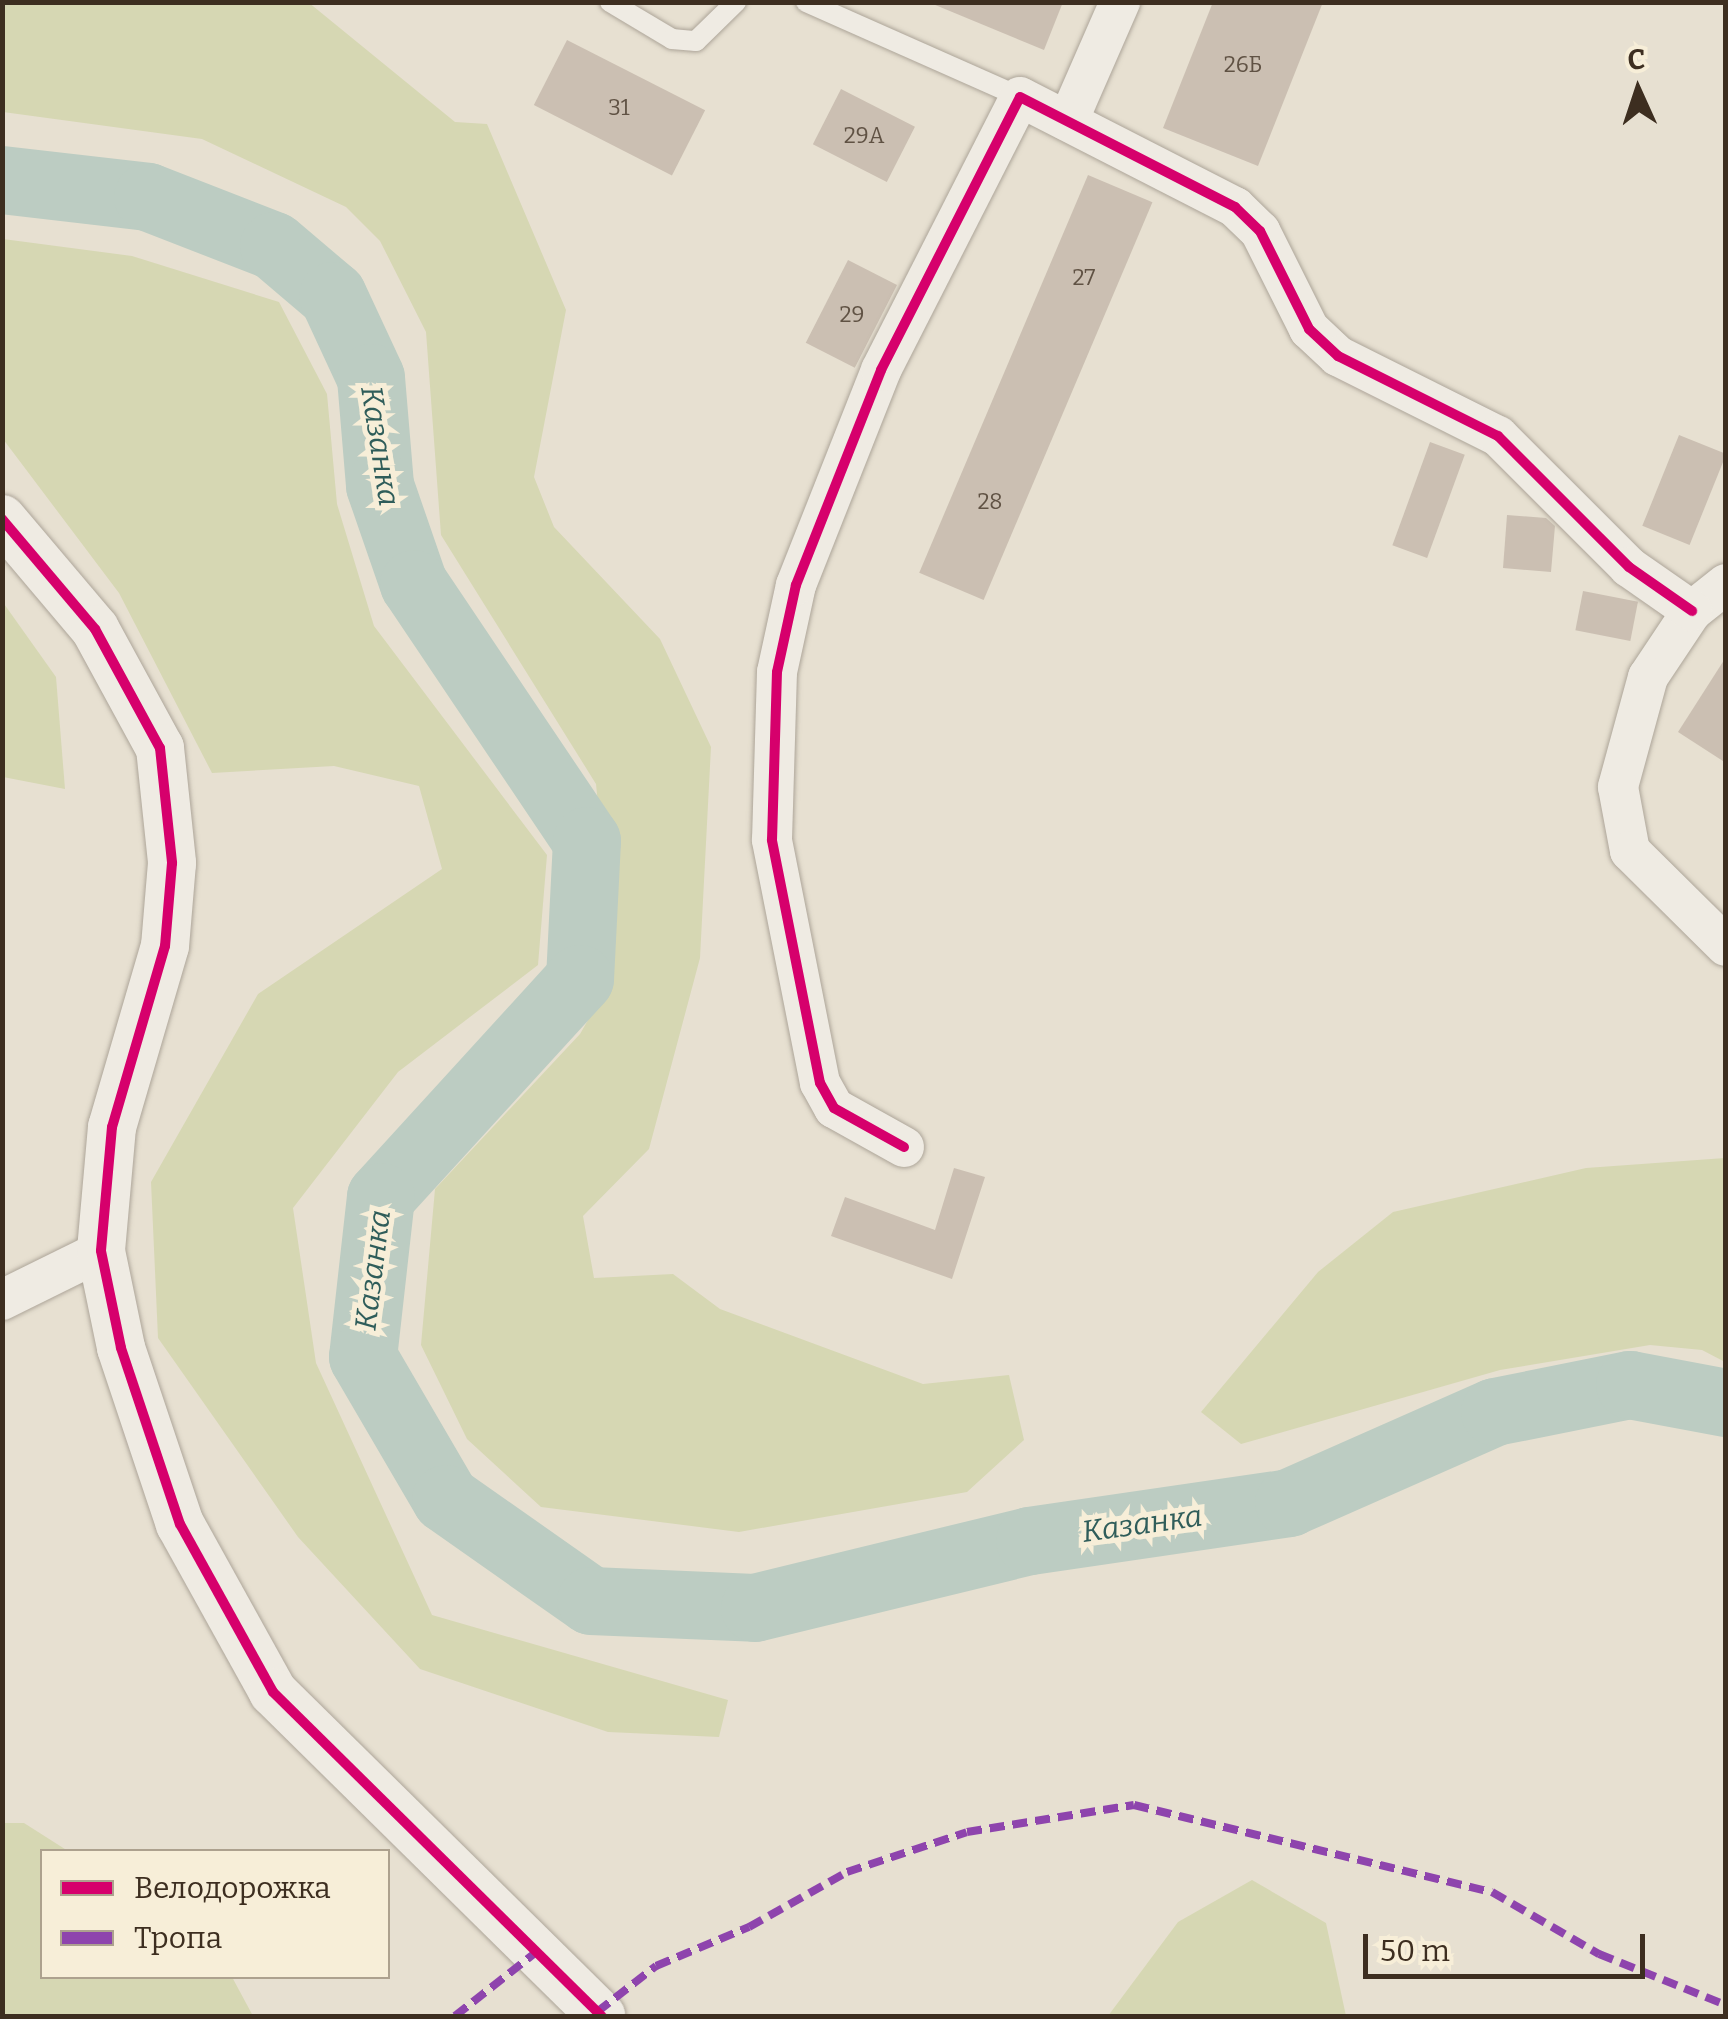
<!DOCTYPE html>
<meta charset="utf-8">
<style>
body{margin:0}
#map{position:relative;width:1728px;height:2019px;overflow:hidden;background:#e7e0d1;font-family:Bitter,serif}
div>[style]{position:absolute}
.green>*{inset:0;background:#d6d7b3}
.river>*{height:68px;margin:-34px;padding:0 34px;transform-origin:34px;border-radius:34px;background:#bcccc2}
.building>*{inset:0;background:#cbbfb2;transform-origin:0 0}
.roads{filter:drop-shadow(0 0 2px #ada599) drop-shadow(0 0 2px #ada599)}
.service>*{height:20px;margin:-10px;padding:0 10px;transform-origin:10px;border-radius:10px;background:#efebe3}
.minor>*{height:40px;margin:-20px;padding:0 20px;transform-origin:20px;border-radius:20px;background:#efebe3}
.tertiary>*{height:48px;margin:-24px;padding:0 24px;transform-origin:24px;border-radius:24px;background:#efebe3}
.quiet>*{height:8px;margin-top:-4px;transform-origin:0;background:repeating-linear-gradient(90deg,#8e44ad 0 15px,transparent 0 23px)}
.cycleway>*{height:10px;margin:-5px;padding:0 5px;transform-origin:5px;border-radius:5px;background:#d6006c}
span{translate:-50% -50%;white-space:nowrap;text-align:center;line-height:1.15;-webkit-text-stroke:10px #f7eed8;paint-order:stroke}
.number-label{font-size:22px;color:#605244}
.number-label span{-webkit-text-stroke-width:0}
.water-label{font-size:30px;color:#2f5d5a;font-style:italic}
.frame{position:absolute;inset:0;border:5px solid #3d2e20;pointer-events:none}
.legend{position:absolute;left:40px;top:1849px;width:350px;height:130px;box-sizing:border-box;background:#f7eed8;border:2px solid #ada18e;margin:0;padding:12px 18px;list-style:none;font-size:30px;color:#3d2e20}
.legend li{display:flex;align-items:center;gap:20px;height:50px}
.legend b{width:50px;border:2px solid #ada18e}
.north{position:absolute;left:1588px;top:40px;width:100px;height:100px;-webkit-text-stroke:8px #f7eed8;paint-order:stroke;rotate:357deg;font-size:28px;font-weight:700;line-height:40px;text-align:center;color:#3d2e20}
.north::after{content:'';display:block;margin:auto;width:35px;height:45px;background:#3d2e20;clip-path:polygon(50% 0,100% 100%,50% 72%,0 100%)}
.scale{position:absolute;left:1363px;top:1934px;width:282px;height:45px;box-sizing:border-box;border:5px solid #3d2e20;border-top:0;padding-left:12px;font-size:30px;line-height:35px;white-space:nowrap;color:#3d2e20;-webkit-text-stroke:8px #f7eed8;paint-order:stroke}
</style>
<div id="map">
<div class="green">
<div style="clip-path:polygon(308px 2px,455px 122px,487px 124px,566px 310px,534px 477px,554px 527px,660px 639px,711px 747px,700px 958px,649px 1149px,583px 1216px,594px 1278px,673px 1274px,720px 1309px,923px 1384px,1009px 1375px,1024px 1440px,967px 1492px,739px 1532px,541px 1507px,467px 1439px,421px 1345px,435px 1189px,580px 1034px,607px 987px,611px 936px,596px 784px,441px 535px,426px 332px,380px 241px,346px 207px,202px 139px,3px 112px,3px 3px)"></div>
<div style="clip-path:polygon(3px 239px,132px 256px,279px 302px,327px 394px,337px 504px,374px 626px,547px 855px,538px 965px,398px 1072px,293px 1208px,316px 1363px,432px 1615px,728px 1700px,719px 1737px,608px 1732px,420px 1669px,298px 1537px,158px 1338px,151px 1182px,258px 994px,442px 869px,419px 786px,334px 766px,212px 773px,119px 593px,3px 439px)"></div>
<div style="clip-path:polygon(2px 601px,56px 677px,65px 789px,3px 777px)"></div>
<div style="clip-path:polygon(1725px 1158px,1725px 1362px,1702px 1350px,1650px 1345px,1500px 1370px,1241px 1444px,1201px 1412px,1318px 1272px,1393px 1212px,1586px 1168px)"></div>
<div style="clip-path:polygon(3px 1823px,24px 1823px,68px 1851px,42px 1852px,42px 1976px,232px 1977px,253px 2016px,3px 2016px)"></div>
<div style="clip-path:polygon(1252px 1880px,1326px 1923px,1346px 2016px,1108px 2016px,1178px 1922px)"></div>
</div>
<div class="river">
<div style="left:2px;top:180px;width:147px;rotate:6.6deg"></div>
<div style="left:148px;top:197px;width:135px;rotate:21.3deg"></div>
<div style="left:274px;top:246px;width:77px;rotate:40.3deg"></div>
<div style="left:333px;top:296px;width:90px;rotate:65.1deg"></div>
<div style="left:371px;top:378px;width:108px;rotate:85.2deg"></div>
<div style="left:380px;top:486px;width:104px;rotate:70.9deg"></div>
<div style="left:414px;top:584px;width:310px;rotate:56.1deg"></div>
<div style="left:587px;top:841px;width:138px;rotate:92.9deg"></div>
<div style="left:580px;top:979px;width:295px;rotate:132.4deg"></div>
<div style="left:381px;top:1197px;width:161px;rotate:96.4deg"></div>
<div style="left:363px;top:1357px;width:164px;rotate:59.7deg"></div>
<div style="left:446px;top:1499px;width:177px;rotate:35.1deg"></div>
<div style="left:591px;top:1601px;width:164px;rotate:2.4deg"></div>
<div style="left:755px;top:1608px;width:283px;rotate:-13.7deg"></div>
<div style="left:1030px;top:1541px;width:262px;rotate:-8.3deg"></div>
<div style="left:1289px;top:1503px;width:225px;rotate:-23.8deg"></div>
<div style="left:1495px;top:1412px;width:138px;rotate:-11.3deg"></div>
<div style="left:1630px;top:1385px;width:98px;rotate:10.6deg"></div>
</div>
<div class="building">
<div style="clip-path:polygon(928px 2px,1063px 2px,1044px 50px)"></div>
<div style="clip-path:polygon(1213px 2px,1323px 2px,1258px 166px,1163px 128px)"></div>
<div style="left:567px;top:40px;width:155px;height:73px;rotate:27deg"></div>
<div style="left:841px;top:89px;width:83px;height:62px;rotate:27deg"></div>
<div style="left:1088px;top:175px;width:70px;height:432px;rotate:23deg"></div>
<div style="left:848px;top:260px;width:55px;height:93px;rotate:27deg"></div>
<div style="left:1679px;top:435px;width:51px;height:98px;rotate:22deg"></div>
<div style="left:1430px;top:442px;width:37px;height:110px;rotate:20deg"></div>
<div style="clip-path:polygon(1507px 515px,1546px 518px,1555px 526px,1551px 572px,1503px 568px)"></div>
<div style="left:1583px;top:591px;width:56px;height:40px;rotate:11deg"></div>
<div style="clip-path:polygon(1726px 657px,1726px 763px,1678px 732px)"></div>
<div style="clip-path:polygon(954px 1168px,985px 1177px,952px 1279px,831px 1236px,845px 1197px,935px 1230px)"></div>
</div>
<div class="roads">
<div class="service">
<div style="left:610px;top:2px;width:72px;rotate:30.8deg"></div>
<div style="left:672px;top:39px;width:24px;rotate:5deg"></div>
<div style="left:696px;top:41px;width:56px;rotate:-44.3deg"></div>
<div style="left:806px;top:2px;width:234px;rotate:23.9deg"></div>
</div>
<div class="minor">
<div style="left:1068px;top:121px;width:130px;rotate:-66.4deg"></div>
<div style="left:1726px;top:584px;width:43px;rotate:141.5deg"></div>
<div style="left:1692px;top:611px;width:79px;rotate:123.7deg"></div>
<div style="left:1648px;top:677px;width:114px;rotate:105.3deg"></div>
<div style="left:1618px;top:787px;width:65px;rotate:79.4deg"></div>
<div style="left:1630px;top:851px;width:135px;rotate:44.7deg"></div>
<div style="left:904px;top:1147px;width:80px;rotate:-150.9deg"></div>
<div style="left:834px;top:1108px;width:29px;rotate:-119deg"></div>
<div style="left:820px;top:1083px;width:248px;rotate:-101.2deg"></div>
<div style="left:772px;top:840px;width:168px;rotate:-88.3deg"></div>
<div style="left:777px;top:672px;width:89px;rotate:-77.7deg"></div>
<div style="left:796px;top:585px;width:231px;rotate:-68.4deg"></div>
<div style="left:881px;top:370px;width:306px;rotate:-63deg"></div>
<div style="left:1020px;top:97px;width:242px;rotate:27.1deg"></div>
<div style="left:1235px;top:207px;width:35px;rotate:44deg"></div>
<div style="left:1260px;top:231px;width:110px;rotate:63.4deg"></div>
<div style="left:1309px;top:329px;width:40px;rotate:43deg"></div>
<div style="left:1338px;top:356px;width:179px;rotate:26.6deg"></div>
<div style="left:1498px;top:436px;width:185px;rotate:45deg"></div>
<div style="left:1629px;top:567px;width:77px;rotate:34.9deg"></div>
<div style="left:2px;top:1300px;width:110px;rotate:-26.3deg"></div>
</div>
<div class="tertiary">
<div style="left:2px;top:519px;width:144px;rotate:49.8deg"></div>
<div style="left:95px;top:629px;width:136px;rotate:61.4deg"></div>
<div style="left:160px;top:748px;width:116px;rotate:84deg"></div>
<div style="left:172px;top:863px;width:83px;rotate:94.8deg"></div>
<div style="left:165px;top:946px;width:189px;rotate:106.3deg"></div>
<div style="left:112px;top:1127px;width:124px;rotate:95.1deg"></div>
<div style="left:101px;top:1251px;width:99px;rotate:78.3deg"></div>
<div style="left:121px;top:1348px;width:186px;rotate:71.5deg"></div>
<div style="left:180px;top:1524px;width:192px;rotate:61deg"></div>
<div style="left:273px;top:1692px;width:461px;rotate:44.6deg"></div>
</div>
</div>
<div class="quiet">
<div style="left:597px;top:2012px;width:75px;rotate:-37.9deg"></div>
<div style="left:656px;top:1966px;width:101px;rotate:-22.8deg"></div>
<div style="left:749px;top:1927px;width:112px;rotate:-29.3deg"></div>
<div style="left:847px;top:1872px;width:126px;rotate:-18.4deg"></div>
<div style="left:967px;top:1832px;width:169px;rotate:-9.2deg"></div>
<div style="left:1134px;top:1805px;width:368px;rotate:13.7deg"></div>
<div style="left:1492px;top:1892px;width:124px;rotate:30.1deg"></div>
<div style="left:1599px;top:1954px;width:137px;rotate:21.9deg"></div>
<div style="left:455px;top:2016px;width:102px;rotate:-38.2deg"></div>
</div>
<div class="cycleway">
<div style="left:2px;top:519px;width:144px;rotate:49.8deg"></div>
<div style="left:95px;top:629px;width:136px;rotate:61.4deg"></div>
<div style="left:160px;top:748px;width:116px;rotate:84deg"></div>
<div style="left:172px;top:863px;width:83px;rotate:94.8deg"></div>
<div style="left:165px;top:946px;width:189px;rotate:106.3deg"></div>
<div style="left:112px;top:1127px;width:124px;rotate:95.1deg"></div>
<div style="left:101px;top:1251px;width:99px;rotate:78.3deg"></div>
<div style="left:121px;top:1348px;width:186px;rotate:71.5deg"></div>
<div style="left:180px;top:1524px;width:192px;rotate:61deg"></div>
<div style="left:273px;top:1692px;width:461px;rotate:44.6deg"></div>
<div style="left:904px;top:1147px;width:80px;rotate:-150.9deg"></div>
<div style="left:834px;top:1108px;width:29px;rotate:-119deg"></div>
<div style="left:820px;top:1083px;width:248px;rotate:-101.2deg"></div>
<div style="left:772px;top:840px;width:168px;rotate:-88.3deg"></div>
<div style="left:777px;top:672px;width:89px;rotate:-77.7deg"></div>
<div style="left:796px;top:585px;width:231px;rotate:-68.4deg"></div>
<div style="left:881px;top:370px;width:306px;rotate:-63deg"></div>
<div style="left:1020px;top:97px;width:242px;rotate:27.1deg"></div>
<div style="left:1235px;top:207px;width:35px;rotate:44deg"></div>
<div style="left:1260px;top:231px;width:110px;rotate:63.4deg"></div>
<div style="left:1309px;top:329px;width:40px;rotate:43deg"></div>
<div style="left:1338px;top:356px;width:179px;rotate:26.6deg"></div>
<div style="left:1498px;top:436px;width:185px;rotate:45deg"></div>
<div style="left:1629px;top:567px;width:77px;rotate:34.9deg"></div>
</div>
<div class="number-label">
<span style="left:1243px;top:65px">26Б</span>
<span style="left:619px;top:108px">31</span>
<span style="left:864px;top:136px">29А</span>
<span style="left:1084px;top:278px">27</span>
<span style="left:852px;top:315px">29</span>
<span style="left:990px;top:502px">28</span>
</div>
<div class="water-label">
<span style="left:380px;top:446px;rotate:81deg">Казанка</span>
<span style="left:373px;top:1270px;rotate:-83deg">Казанка</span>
<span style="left:1142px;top:1524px;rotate:-8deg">Казанка</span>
</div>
<div class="frame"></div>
<ul class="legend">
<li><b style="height:12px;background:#d6006c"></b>Велодорожка</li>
<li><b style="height:12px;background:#8e44ad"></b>Тропа</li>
</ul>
<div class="north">С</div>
<div class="scale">50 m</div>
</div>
